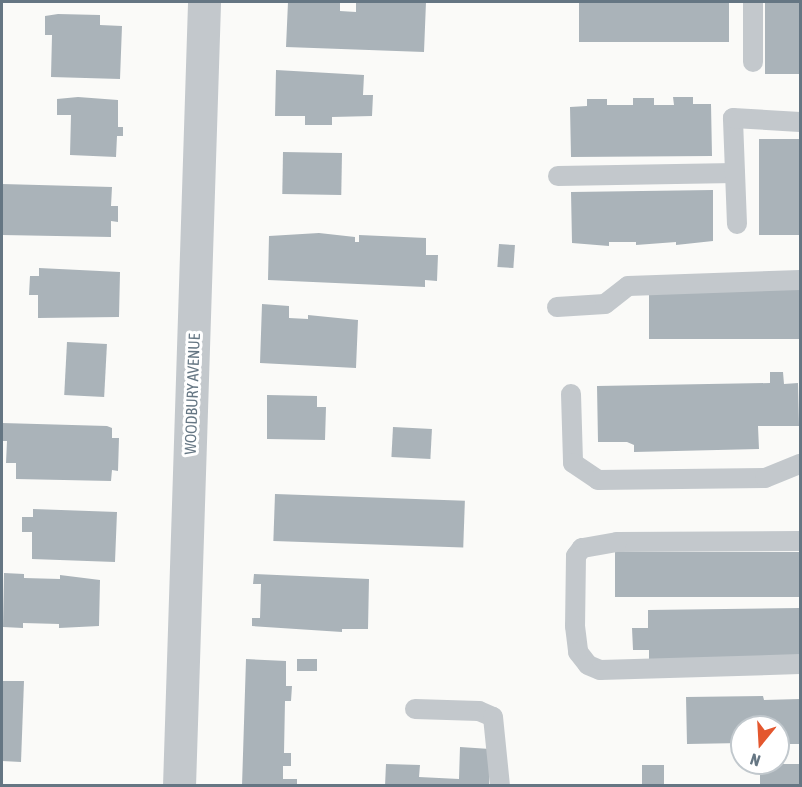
<!DOCTYPE html>
<style>
body{margin:0}
#map{position:relative;width:802px;height:787px;overflow:hidden;background:#fafaf8;font-family:"Asap Condensed",sans-serif}
div>[style]{position:absolute}
.building>*{inset:0;background:#aab3b9;transform-origin:0 0}
.lane>*{height:20px;margin:-10px;padding:0 10px;transform-origin:10px;border-radius:10px;background:#c3c8cc}
.street>*{height:33px;margin:-16.5px;padding:0 16.5px;transform-origin:16.5px;border-radius:16.5px;background:#c3c8cc}
span{translate:-50% -50%;white-space:nowrap;text-align:center;line-height:1.15;-webkit-text-stroke:6px #fff;paint-order:stroke}
.street-label{font-size:16px;color:#657683}
.frame{position:absolute;inset:0;border:3px solid #657683;pointer-events:none}
.north{position:absolute;left:730px;top:715px;width:60px;height:60px;box-sizing:border-box;background:#fff;border:2px solid #c1c8cd;border-radius:50%;rotate:198deg;font-size:16px;font-weight:700;line-height:24px;text-align:center;color:#657683}
.north::after{content:'';display:block;margin:auto;width:21px;height:27px;background:#e4572e;clip-path:polygon(50% 0,100% 100%,50% 72%,0 100%)}
</style>
<div id="map">
<div class="building">
<div style="clip-path:polygon(288px 2px,340px 2px,340px 11px,356px 12px,356px 2px,426px 2px,424px 52px,286px 47px)"></div>
<div style="left:579px;top:2px;width:150px;height:40px"></div>
<div style="left:765px;top:2px;width:35px;height:72px"></div>
<div style="clip-path:polygon(58px 14px,100px 15px,100px 25px,122px 26px,120px 79px,51px 77px,52px 35px,45px 35px,45px 16px)"></div>
<div style="clip-path:polygon(276px 70px,364px 75px,363px 95px,373px 95px,372px 116px,332px 117px,332px 125px,305px 125px,305px 116px,275px 116px)"></div>
<div style="clip-path:polygon(78px 97px,118px 100px,118px 127px,123px 127px,123px 136px,117px 136px,116px 157px,70px 155px,71px 115px,57px 115px,57px 99px)"></div>
<div style="clip-path:polygon(673px 97px,693px 97px,693px 104px,711px 104px,712px 156px,571px 157px,570px 107px,587px 106px,587px 99px,607px 99px,607px 105px,633px 105px,633px 98px,654px 98px,654px 105px,674px 105px)"></div>
<div style="left:800px;top:139px;width:96px;height:41px;rotate:90deg"></div>
<div style="left:283px;top:152px;width:59px;height:42px;rotate:1deg"></div>
<div style="clip-path:polygon(2px 184px,112px 187px,111px 206px,118px 206px,118px 222px,111px 221px,111px 237px,2px 235px)"></div>
<div style="clip-path:polygon(713px 190px,713px 241px,676px 245px,676px 242px,636px 245px,636px 242px,609px 242px,609px 246px,572px 243px,571px 192px)"></div>
<div style="clip-path:polygon(319px 233px,355px 237px,355px 242px,359px 242px,359px 235px,426px 238px,426px 255px,438px 255px,437px 281px,425px 280px,425px 287px,268px 280px,269px 236px)"></div>
<div style="left:499px;top:244px;width:16px;height:23px;rotate:4deg"></div>
<div style="clip-path:polygon(39px 268px,120px 272px,119px 317px,38px 318px,38px 295px,29px 295px,30px 276px,39px 276px)"></div>
<div style="left:800px;top:288px;width:51px;height:151px;rotate:90deg"></div>
<div style="clip-path:polygon(262px 304px,289px 306px,289px 318px,308px 319px,308px 315px,358px 320px,356px 368px,260px 363px)"></div>
<div style="left:67px;top:342px;width:40px;height:53px;rotate:3deg"></div>
<div style="clip-path:polygon(770px 372px,783px 372px,784px 384px,798px 383px,799px 426px,758px 426px,759px 449px,634px 452px,634px 445px,627px 442px,598px 442px,597px 386px,770px 383px)"></div>
<div style="clip-path:polygon(267px 395px,317px 396px,317px 407px,326px 407px,325px 440px,267px 439px)"></div>
<div style="clip-path:polygon(2px 423px,107px 426px,112px 428px,112px 438px,119px 438px,118px 471px,112px 470px,111px 481px,16px 479px,16px 463px,6px 463px,7px 441px,2px 441px)"></div>
<div style="left:393px;top:427px;width:39px;height:30px;rotate:3deg"></div>
<div style="left:275px;top:494px;width:190px;height:47px;rotate:2deg"></div>
<div style="clip-path:polygon(33px 509px,117px 512px,115px 562px,32px 559px,32px 532px,22px 532px,22px 517px,33px 517px)"></div>
<div style="left:800px;top:552px;width:45px;height:185px;rotate:90deg"></div>
<div style="clip-path:polygon(4px 573px,24px 574px,24px 578px,60px 579px,60px 575px,100px 580px,99px 626px,59px 628px,59px 624px,23px 623px,23px 628px,3px 627px)"></div>
<div style="clip-path:polygon(254px 574px,369px 579px,368px 629px,342px 629px,342px 632px,252px 626px,252px 618px,260px 618px,261px 584px,253px 584px)"></div>
<div style="clip-path:polygon(800px 608px,800px 658px,649px 660px,649px 650px,633px 650px,632px 628px,648px 628px,648px 610px)"></div>
<div style="clip-path:polygon(246px 659px,286px 661px,286px 686px,292px 686px,291px 701px,285px 701px,284px 753px,291px 753px,291px 766px,283px 766px,283px 779px,297px 779px,297px 786px,242px 786px)"></div>
<div style="left:297px;top:659px;width:20px;height:12px"></div>
<div style="clip-path:polygon(2px 681px,24px 681px,21px 762px,2px 761px)"></div>
<div style="clip-path:polygon(763px 696px,764px 700px,800px 699px,800px 744px,778px 744px,778px 727px,742px 727px,742px 743px,687px 744px,686px 697px)"></div>
<div style="clip-path:polygon(460px 747px,490px 749px,489px 786px,385px 786px,386px 764px,420px 765px,419px 777px,459px 779px)"></div>
<div style="left:760px;top:764px;width:40px;height:22px"></div>
<div style="left:664px;top:765px;width:21px;height:22px;rotate:90deg"></div>
</div>
<div class="lane">
<div style="left:753px;top:62px;width:60px;rotate:-90deg"></div>
<div style="left:558px;top:176px;width:177px;rotate:-1deg"></div>
<div style="left:737px;top:224px;width:106px;rotate:-92.2deg"></div>
<div style="left:733px;top:118px;width:67px;rotate:3.4deg"></div>
<div style="left:557px;top:307px;width:48px;rotate:-3.6deg"></div>
<div style="left:605px;top:304px;width:29px;rotate:-38deg"></div>
<div style="left:628px;top:286px;width:172px;rotate:-2deg"></div>
<div style="left:571px;top:394px;width:69px;rotate:88.3deg"></div>
<div style="left:573px;top:463px;width:30px;rotate:34deg"></div>
<div style="left:598px;top:480px;width:167px;rotate:-0.7deg"></div>
<div style="left:765px;top:478px;width:38px;rotate:-22deg"></div>
<div style="left:800px;top:541px;width:183px;rotate:179.7deg"></div>
<div style="left:617px;top:542px;width:36px;rotate:170deg"></div>
<div style="left:582px;top:548px;width:10px;rotate:127deg"></div>
<div style="left:576px;top:556px;width:70px;rotate:90.8deg"></div>
<div style="left:575px;top:626px;width:26px;rotate:83deg"></div>
<div style="left:578px;top:652px;width:16px;rotate:52deg"></div>
<div style="left:588px;top:665px;width:13px;rotate:23deg"></div>
<div style="left:600px;top:670px;width:200px;rotate:-1.7deg"></div>
<div style="left:415px;top:709px;width:64px;rotate:1.8deg"></div>
<div style="left:479px;top:711px;width:15px;rotate:23deg"></div>
<div style="left:493px;top:717px;width:69px;rotate:84.2deg"></div>
</div>
<div class="street">
<div style="left:179px;top:786px;width:784px;rotate:-88.17deg"></div>
</div>
<div class="street-label">
<span style="left:192px;top:394px;rotate:-88deg">WOODBURY AVENUE</span>
</div>
<div class="frame"></div>
<div class="north">N</div>
</div>
